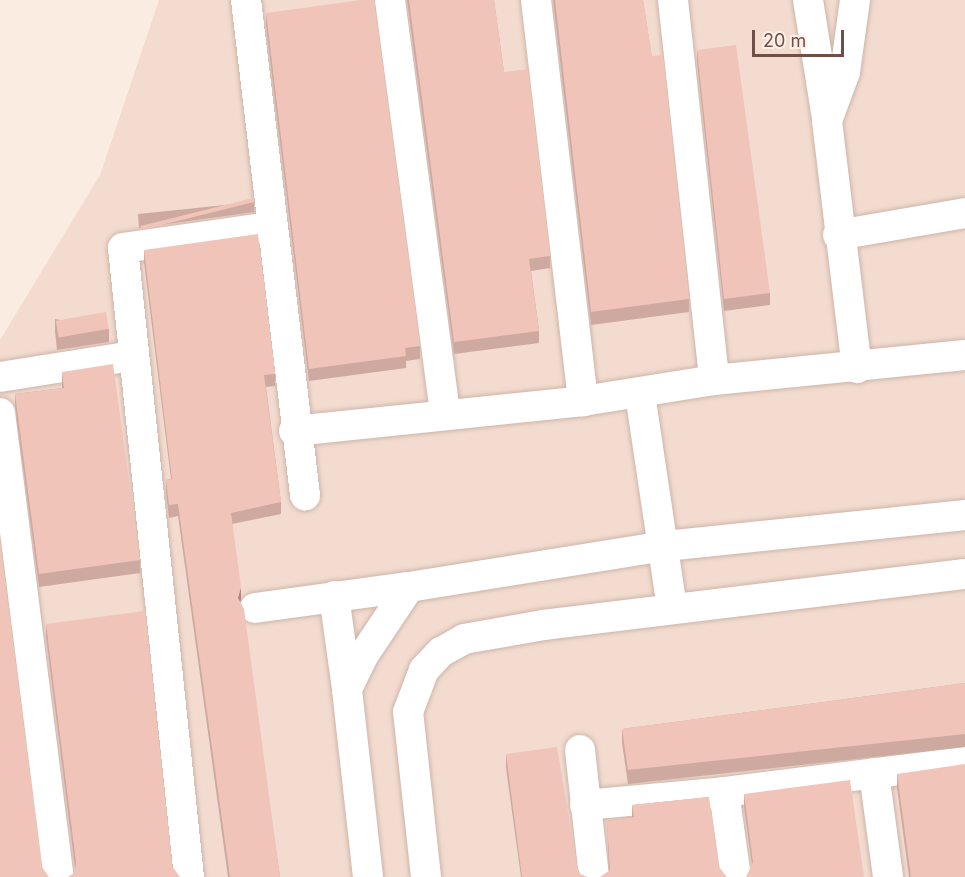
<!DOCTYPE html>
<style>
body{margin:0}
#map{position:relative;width:965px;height:877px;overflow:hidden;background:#fbece1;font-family:Inter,sans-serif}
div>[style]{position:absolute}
.residential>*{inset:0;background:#f3dccf}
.roads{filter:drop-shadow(0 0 2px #ceb4ab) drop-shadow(0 0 2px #ceb4ab)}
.minor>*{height:30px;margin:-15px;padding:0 15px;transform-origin:15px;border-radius:15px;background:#fff}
.wall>*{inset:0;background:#cea99f}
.shaded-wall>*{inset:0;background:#a88982}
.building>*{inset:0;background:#f0c4b9;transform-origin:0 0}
span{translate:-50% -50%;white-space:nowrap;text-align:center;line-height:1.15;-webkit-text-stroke:6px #fff0e7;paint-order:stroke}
.scale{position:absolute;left:752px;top:30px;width:92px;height:27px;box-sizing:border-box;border:3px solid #714f49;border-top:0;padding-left:8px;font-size:18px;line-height:21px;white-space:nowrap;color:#714f49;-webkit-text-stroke:4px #fff0e7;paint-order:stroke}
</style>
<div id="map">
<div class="residential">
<div style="clip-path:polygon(159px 0,965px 0,965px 877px,0 877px,0 340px,100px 175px)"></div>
</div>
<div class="roads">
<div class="minor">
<div style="left:246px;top:0;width:499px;rotate:83.2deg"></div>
<div style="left:390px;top:0;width:418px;rotate:82.4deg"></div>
<div style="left:536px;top:0;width:404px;rotate:83.3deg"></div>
<div style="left:673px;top:0;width:382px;rotate:83.8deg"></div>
<div style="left:808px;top:0;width:120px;rotate:80.9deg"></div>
<div style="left:855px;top:0;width:73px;rotate:97.9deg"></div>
<div style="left:845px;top:72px;width:52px;rotate:110.2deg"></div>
<div style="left:827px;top:121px;width:249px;rotate:83.1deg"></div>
<div style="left:838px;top:235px;width:129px;rotate:-9.8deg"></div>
<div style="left:0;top:377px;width:135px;rotate:-9deg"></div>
<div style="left:640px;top:394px;width:216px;rotate:81.5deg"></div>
<div style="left:0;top:413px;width:468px;rotate:82.8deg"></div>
<div style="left:294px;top:431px;width:291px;rotate:-5.9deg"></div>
<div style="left:583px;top:401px;width:133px;rotate:-9.1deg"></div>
<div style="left:714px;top:380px;width:252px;rotate:-5.7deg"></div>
<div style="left:334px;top:596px;width:94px;rotate:82deg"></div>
<div style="left:255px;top:608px;width:155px;rotate:-7.8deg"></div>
<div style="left:580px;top:750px;width:128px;rotate:83.7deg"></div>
<div style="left:874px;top:773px;width:105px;rotate:82.3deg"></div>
<div style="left:724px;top:792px;width:86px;rotate:82deg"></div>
<div style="left:585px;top:805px;width:140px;rotate:-5.3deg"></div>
<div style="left:724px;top:792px;width:243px;rotate:-7.1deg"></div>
<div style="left:189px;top:877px;width:632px;rotate:-95.99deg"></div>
<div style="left:123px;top:248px;width:149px;rotate:-8.1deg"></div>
<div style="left:368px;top:877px;width:189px;rotate:-96.4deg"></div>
<div style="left:347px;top:689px;width:37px;rotate:-64deg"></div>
<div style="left:363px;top:656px;width:83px;rotate:-56.3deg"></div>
<div style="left:409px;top:587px;width:259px;rotate:-9.1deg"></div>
<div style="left:665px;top:546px;width:302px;rotate:-5.9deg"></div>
<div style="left:426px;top:877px;width:166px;rotate:-96.2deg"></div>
<div style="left:408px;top:712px;width:45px;rotate:-69.1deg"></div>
<div style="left:424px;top:670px;width:25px;rotate:-47deg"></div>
<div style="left:441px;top:652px;width:26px;rotate:-29deg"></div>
<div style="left:464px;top:639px;width:80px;rotate:-10deg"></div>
<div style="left:543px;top:625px;width:425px;rotate:-6.9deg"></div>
</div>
</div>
<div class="wall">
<div style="clip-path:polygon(407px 0,494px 0,504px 72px,550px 256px,550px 268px,531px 271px,539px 331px,539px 343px,454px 354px)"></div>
<div style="clip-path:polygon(553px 0,643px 0,689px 299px,689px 312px,591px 325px)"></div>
<div style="clip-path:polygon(266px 13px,420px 346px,420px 359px,406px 361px,406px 368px,309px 381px,266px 26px)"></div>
<div style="clip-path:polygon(697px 50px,770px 293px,770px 305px,724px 311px,697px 62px)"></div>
<div style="clip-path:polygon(254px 202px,254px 212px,139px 228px,138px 214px)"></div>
<div style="clip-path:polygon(144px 250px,275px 374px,275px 386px,266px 387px,281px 502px,281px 514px,232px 524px,241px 599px,240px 602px,280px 877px,228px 877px,178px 516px,169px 518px,166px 492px,166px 480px,171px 479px,144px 262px)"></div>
<div style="clip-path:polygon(55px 319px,109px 329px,109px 342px,57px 350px,55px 332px)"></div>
<div style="clip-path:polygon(62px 372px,140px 560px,140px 573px,39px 587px,15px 406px,15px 394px,62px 388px)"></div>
<div style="clip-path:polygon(46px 624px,172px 866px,75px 872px,75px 868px,46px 637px)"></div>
<div style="clip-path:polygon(965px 683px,965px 747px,628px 784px,622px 743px,622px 729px)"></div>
<div style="clip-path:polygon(506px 754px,577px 866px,580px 874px,587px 877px,521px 877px,506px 768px)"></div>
<div style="clip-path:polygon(897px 774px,965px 877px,909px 877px,897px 788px)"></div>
<div style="clip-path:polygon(744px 794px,864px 877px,752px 865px,744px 807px)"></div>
<div style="clip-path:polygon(709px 797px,609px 871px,607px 821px,632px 817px,632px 805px)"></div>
</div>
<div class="shaded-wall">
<div style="clip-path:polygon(241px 587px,241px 599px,238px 610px,238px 598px)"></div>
</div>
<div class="building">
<div style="clip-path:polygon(361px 0,374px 0,420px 346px,405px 348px,406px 356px,309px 369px,266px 13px)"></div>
<div style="clip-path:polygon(409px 0,494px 0,504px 72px,528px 69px,550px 256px,529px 259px,539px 331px,454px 342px)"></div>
<div style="clip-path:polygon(555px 0,643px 0,652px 56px,663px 55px,689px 299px,591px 312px)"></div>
<div style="clip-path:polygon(736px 45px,770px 293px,724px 299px,697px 50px)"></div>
<div style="left:253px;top:198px;width:4px;height:116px;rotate:76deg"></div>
<div style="clip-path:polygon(258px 234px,275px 374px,264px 375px,281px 502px,231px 513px,241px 587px,238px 598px,244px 609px,280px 877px,230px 877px,178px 504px,169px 505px,166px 480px,172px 479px,144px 250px)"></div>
<div style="left:106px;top:312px;width:17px;height:51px;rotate:80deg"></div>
<div style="clip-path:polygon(113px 364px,140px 560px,39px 574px,15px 394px,64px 388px,62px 372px)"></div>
<div style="clip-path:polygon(0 543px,42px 867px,49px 877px,0 877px)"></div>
<div style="clip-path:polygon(145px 611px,172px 866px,180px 877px,68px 877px,75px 872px,76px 862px,46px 624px)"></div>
<div style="clip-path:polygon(965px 683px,965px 734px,628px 770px,622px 729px)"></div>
<div style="clip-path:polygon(557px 747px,577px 866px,580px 874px,587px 877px,522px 877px,506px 754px)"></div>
<div style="clip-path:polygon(965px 764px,965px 877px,911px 877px,897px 774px)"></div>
<div style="clip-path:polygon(850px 780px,864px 877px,746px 877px,753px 862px,744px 794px)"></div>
<div style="clip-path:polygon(709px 797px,719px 867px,727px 877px,600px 877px,610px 870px,607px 821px,634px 817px,632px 805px)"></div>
</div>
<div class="scale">20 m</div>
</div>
